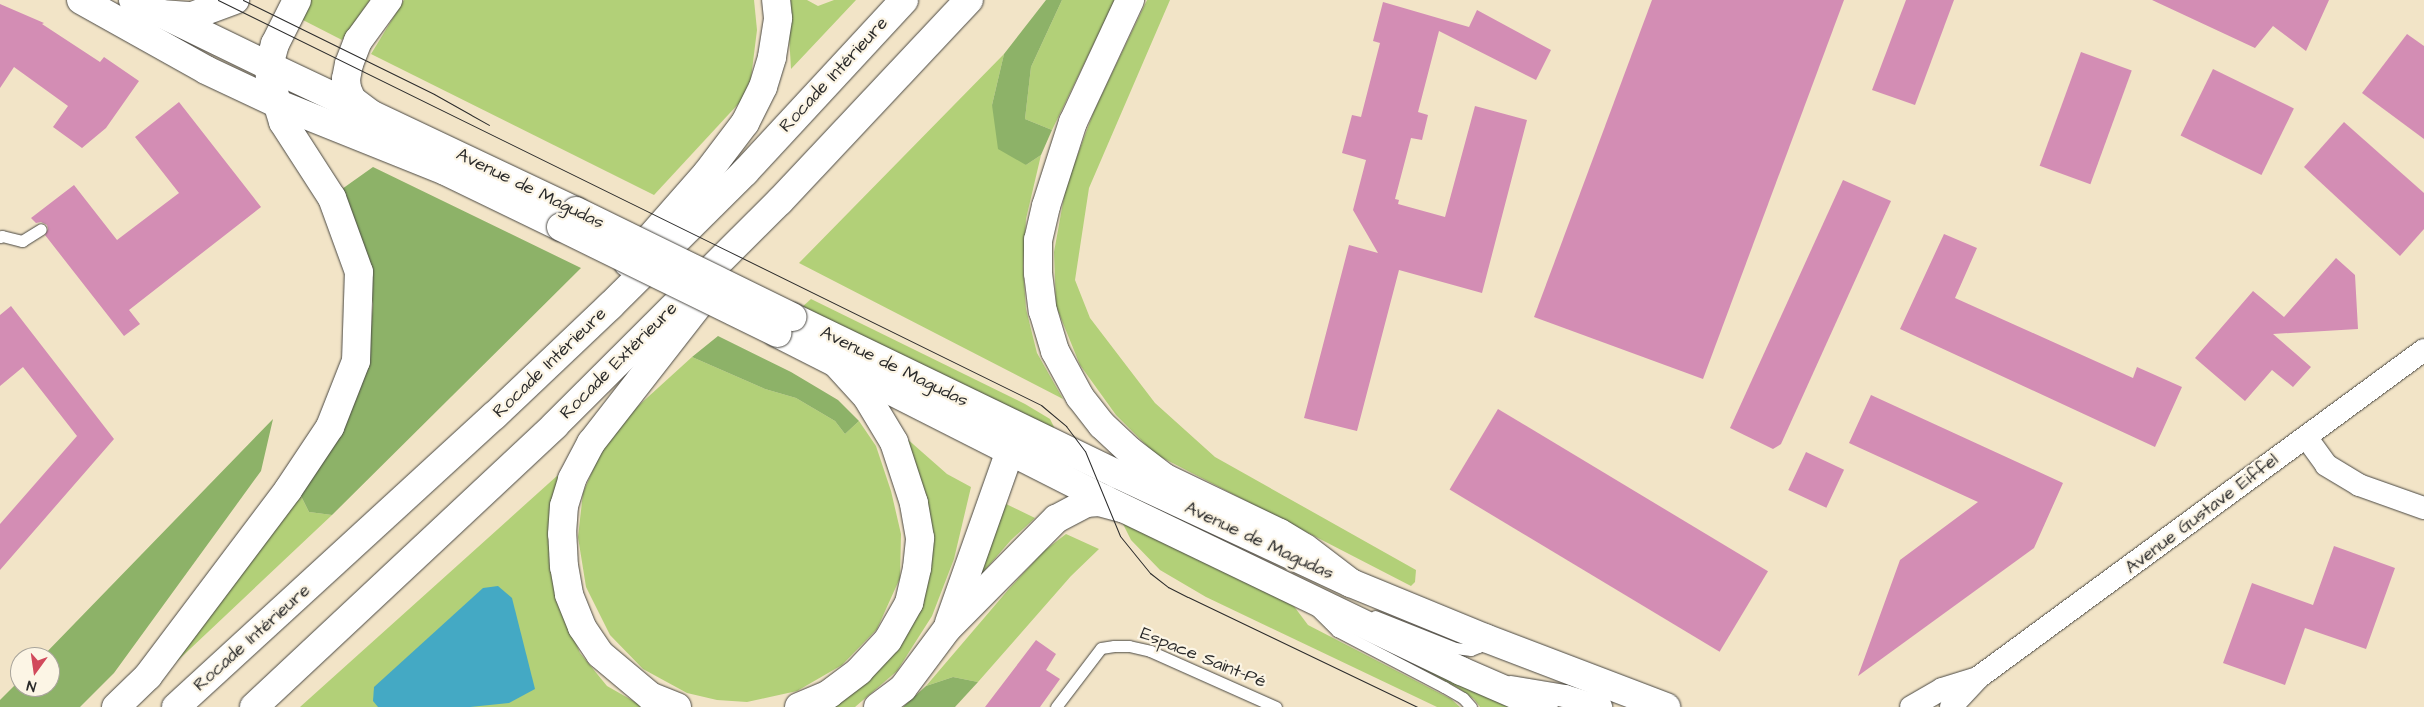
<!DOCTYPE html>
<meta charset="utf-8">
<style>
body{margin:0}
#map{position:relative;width:2424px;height:707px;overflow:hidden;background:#f2e4c7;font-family:"Architects Daughter",sans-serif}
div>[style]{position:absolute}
.green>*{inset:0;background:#b2d078}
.forest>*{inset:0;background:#8db268}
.water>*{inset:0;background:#44a9c4}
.building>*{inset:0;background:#d38db4;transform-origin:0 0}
.roads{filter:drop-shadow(0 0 1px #494742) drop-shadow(0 0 1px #494742)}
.lane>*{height:11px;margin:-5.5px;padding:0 5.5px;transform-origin:5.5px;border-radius:5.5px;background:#fff}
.street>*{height:22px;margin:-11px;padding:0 11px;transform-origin:11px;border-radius:11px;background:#fff}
.secondary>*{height:28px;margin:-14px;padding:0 14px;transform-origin:14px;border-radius:14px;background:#fff}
.primary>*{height:28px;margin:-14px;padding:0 14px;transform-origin:14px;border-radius:14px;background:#fff}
.highway>*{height:28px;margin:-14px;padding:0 14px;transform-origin:14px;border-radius:14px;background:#fff}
.tram>*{height:1px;margin:-0.5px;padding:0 0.5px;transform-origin:0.5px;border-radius:0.5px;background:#2b2b2b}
.bridges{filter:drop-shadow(0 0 1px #494742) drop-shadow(0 0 1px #494742)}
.primary-bridge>*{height:28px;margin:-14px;padding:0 14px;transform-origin:14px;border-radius:14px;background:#fff}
span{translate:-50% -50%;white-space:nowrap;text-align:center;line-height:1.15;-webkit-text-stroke:4.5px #fcf5e5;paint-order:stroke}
.street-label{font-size:18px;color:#2b2b2b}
.north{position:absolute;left:10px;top:647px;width:50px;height:50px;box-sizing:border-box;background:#fcf5e5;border:1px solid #a8a49b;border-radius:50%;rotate:194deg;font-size:14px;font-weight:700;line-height:20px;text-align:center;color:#2b2b2b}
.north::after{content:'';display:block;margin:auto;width:18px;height:22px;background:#d1495b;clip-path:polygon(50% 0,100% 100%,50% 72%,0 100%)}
</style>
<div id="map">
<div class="green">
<div style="clip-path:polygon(310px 0,370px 0,342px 40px,301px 19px)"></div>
<div style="clip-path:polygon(404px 0,754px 0,757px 30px,751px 78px,741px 101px,654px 195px,371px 54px)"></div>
<div style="clip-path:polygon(787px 0,807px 0,818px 6px,834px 0,856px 0,791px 69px)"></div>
<div style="clip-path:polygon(1062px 0,1115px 0,1052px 130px,1025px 119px,1031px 67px)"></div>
<div style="clip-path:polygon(1147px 0,1170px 0,1089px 188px,1075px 280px,1090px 318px,1155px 403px,1215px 457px,1416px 570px,1415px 582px,1411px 586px,1155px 454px,1116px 415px,1080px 365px,1056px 306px,1054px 252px,1066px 186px,1094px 111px)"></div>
<div style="clip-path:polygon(1004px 54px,992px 105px,1026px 165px,1041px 155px,1026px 219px,1023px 266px,1026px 309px,1037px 353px,1063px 399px,799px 263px)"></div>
<div style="clip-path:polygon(811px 299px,1025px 404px,1050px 419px,1057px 433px,801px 308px)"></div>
<div style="clip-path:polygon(692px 357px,765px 389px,796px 398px,835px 421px,845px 434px,859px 421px,876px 446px,891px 491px,901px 534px,900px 578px,877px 629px,842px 665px,797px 691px,747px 702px,717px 700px,687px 693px,643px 669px,610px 635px,586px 587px,578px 537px,583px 493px,603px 446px,637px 407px)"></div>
<div style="clip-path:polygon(897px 430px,947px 474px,971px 487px,954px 559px,932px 616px,897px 671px,855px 707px,823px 707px,887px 660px,928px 507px,913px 456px)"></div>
<div style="clip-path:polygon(558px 475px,548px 534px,556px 596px,580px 653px,607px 686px,644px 707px,300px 707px)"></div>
<div style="clip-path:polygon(300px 494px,309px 512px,332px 515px,155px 682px)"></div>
<div style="clip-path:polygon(1004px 503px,1035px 518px,1011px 540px,971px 586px)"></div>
<div style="clip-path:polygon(1122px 522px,1290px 601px,1308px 625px,1451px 699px,1460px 707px,1437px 707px,1206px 597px,1160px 570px,1131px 540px)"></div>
<div style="clip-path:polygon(1066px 534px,1099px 549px,1071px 576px,978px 682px,953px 677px,926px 686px,1008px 590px,1044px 551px)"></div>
<div style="clip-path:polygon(1412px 663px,1418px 663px,1514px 707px,1480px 707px,1474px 699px,1458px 688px)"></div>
</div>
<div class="forest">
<div style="clip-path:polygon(1046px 0,1062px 0,1031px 67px,1025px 119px,1052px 130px,1041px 155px,1026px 165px,998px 149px,992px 105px,1004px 54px)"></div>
<div style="clip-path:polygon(373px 167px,581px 268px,332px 515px,309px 512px,300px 494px,368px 365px,373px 304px,362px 244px,342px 189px)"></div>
<div style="clip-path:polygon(718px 336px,791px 372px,838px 400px,859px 421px,845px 434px,835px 421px,796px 398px,765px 389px,692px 357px)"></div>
<div style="clip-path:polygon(273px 419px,261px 471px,114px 673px,80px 707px,0 707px,0 700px,20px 680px,20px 687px,50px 687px,50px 657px,42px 657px)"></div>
<div style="clip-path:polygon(953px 677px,978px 682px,955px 707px,903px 707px,926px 686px)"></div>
</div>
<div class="water">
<div style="clip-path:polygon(498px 586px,512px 598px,535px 689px,509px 703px,470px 707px,378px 707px,373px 701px,374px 687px,483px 588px)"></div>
</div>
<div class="building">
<div style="clip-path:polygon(1652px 0,1844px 0,1703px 379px,1534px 317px)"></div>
<div style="clip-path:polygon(1906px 0,1954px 0,1915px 105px,1872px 90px)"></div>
<div style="clip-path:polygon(2152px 0,2329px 0,2306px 51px,2273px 26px,2255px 48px)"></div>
<div style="clip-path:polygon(1383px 2px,1469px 27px,1477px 10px,1551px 50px,1536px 80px,1439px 31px,1418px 112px,1428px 115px,1422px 140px,1411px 138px,1395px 199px,1399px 200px,1398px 204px,1445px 217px,1475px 106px,1527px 120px,1482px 293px,1399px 270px,1357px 431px,1304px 418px,1349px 245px,1378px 253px,1353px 210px,1366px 160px,1342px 153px,1352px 115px,1361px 117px,1380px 43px,1373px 41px)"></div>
<div style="clip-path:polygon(0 4px,44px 23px,42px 24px,100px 62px,104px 57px,139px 81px,106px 128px,82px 148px,53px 127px,68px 106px,14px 67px,0 88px)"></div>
<div style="clip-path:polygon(2407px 34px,2424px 46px,2424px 139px,2362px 93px)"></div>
<div style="left:2081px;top:52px;width:54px;height:121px;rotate:20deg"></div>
<div style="left:2213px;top:69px;width:90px;height:74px;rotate:26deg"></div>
<div style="clip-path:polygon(179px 102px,261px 207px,129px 310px,140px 324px,124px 336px,45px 235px,48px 229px,47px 225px,41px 222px,36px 223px,31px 218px,74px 185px,117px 240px,179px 193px,135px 137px)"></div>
<div style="clip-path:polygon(2344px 122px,2424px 193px,2424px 229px,2400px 256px,2304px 167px)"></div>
<div style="clip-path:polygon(1843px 180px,1891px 201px,1781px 444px,1773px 449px,1730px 428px)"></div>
<div style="clip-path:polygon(1944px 234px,1977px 248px,1955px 298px,2133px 378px,2137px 367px,2182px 387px,2155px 447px,1900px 329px)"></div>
<div style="clip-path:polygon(2336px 258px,2355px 275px,2358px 329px,2273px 334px,2311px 367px,2293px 387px,2272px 370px,2245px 401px,2195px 358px,2253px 291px,2284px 317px)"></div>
<div style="clip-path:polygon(11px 306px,114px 439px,0 570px,0 524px,77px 436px,23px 367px,0 386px,0 315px)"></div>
<div style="clip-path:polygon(1871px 395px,2063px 483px,2034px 548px,1858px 676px,1900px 560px,1978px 502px,1849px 443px)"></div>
<div style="left:1498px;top:409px;width:315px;height:94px;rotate:31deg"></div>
<div style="left:1806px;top:452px;width:42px;height:42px;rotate:25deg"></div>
<div style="clip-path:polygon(2334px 546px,2395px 568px,2366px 649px,2305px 628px,2285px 685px,2223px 663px,2252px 583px,2313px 605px)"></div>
<div style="clip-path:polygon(1036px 640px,1056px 654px,1046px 670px,1060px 679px,1040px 707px,985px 707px)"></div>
</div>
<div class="roads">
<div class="lane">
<div style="left:0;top:237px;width:2px;rotate:-27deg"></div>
<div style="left:2px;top:236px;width:21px;rotate:14deg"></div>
<div style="left:22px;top:241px;width:22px;rotate:-32deg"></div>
<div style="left:1316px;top:610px;width:30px;rotate:45deg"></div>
<div style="left:1337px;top:631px;width:121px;rotate:27.6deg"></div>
<div style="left:1444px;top:687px;width:22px;rotate:30deg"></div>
<div style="left:1463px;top:698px;width:12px;rotate:48deg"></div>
<div style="left:1375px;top:616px;width:86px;rotate:21.8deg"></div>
<div style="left:1455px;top:648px;width:16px;rotate:7deg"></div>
<div style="left:1471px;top:650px;width:8px;rotate:-23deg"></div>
<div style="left:1478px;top:647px;width:11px;rotate:-52deg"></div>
<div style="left:1056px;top:707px;width:74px;rotate:-52.7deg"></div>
<div style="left:1101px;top:648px;width:13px;rotate:-9deg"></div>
<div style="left:1114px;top:646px;width:15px"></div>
<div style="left:1129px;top:646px;width:22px;rotate:13deg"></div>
<div style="left:1150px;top:651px;width:138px;rotate:24deg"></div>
</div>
<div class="street">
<div style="left:2306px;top:437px;width:34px;rotate:54deg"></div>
<div style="left:2326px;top:465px;width:39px;rotate:31deg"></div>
<div style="left:2359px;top:485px;width:69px;rotate:19.5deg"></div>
<div style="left:1511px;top:687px;width:55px;rotate:9.5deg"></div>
<div style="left:1565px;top:696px;width:38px;rotate:17deg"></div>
<div style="left:1911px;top:707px;width:36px;rotate:-30deg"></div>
<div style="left:1942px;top:689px;width:38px;rotate:-17deg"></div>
<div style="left:1951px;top:707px;width:41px;rotate:-47deg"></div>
<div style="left:1979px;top:677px;width:552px;rotate:-36.31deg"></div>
</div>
<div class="secondary">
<div style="left:81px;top:0;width:143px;rotate:29.2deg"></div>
<div style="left:206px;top:70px;width:77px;rotate:25.2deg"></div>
<div style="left:133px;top:0;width:151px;rotate:25.9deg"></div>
</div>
<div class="primary">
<div style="left:269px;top:66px;width:340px;rotate:25.3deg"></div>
<div style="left:276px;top:103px;width:182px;rotate:21.9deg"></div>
<div style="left:445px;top:171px;width:129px;rotate:25.8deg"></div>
<div style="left:792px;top:317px;width:361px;rotate:25.8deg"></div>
<div style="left:1117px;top:474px;width:258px;rotate:25deg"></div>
<div style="left:1351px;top:583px;width:145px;rotate:22.3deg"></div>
<div style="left:1485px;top:638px;width:194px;rotate:20.9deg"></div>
<div style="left:777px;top:333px;width:367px;rotate:26.9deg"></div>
<div style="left:1104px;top:499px;width:396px;rotate:25.7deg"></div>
<div style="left:1461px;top:671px;width:90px;rotate:23.4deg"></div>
</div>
<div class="highway">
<div style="left:1130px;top:0;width:135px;rotate:115deg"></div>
<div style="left:1073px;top:122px;width:88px;rotate:107.8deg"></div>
<div style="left:1046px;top:206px;width:35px;rotate:103deg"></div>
<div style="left:1038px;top:240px;width:33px;rotate:90deg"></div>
<div style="left:1038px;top:273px;width:38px;rotate:83deg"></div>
<div style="left:1043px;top:311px;width:42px;rotate:73.3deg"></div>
<div style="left:1055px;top:351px;width:52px;rotate:61.5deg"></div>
<div style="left:1080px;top:397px;width:36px;rotate:52deg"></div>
<div style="left:1102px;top:425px;width:38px;rotate:43deg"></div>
<div style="left:1130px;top:451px;width:44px;rotate:37.6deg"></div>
<div style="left:1165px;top:478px;width:127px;rotate:25.6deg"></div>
<div style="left:1280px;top:533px;width:29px;rotate:31deg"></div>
<div style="left:1305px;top:548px;width:58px;rotate:37.3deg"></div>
<div style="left:161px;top:14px;width:31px;rotate:4deg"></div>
<div style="left:192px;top:16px;width:46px;rotate:-20.4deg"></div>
<div style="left:372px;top:115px;width:25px;rotate:-143deg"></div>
<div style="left:352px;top:100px;width:12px;rotate:-114deg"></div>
<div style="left:347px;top:89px;width:10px;rotate:-96deg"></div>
<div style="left:346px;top:79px;width:15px;rotate:-79deg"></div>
<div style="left:349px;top:64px;width:25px;rotate:-69deg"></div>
<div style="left:358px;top:41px;width:51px;rotate:-53.8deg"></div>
<div style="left:628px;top:263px;width:120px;rotate:-48.7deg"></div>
<div style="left:707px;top:173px;width:63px;rotate:-52.8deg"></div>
<div style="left:745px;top:123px;width:40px;rotate:-63.4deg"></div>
<div style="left:763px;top:87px;width:31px;rotate:-73deg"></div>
<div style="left:772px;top:57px;width:39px;rotate:-81deg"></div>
<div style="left:778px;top:18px;width:18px;rotate:-96deg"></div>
<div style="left:949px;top:623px;width:182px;rotate:-70.5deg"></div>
<div style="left:1010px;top:451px;width:17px;rotate:-93deg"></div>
<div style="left:1009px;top:434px;width:10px;rotate:-119deg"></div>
<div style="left:1004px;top:425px;width:17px;rotate:-140deg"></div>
<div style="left:116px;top:707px;width:45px;rotate:-44.1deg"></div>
<div style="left:148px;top:676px;width:233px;rotate:-53deg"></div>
<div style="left:288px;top:490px;width:76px;rotate:-56.3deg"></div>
<div style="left:330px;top:427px;width:71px;rotate:-68.5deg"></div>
<div style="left:356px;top:361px;width:89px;rotate:-88.1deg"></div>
<div style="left:359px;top:272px;width:79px;rotate:-110deg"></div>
<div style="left:332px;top:198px;width:90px;rotate:-122.8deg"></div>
<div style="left:283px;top:122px;width:45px;rotate:-106.8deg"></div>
<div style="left:270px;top:79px;width:13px;rotate:-94deg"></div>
<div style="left:269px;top:66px;width:23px;rotate:-75deg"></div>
<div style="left:275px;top:44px;width:49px;rotate:-63.4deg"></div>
<div style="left:176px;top:707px;width:431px;rotate:-42.5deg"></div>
<div style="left:494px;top:416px;width:160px;rotate:-43.5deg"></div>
<div style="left:610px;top:306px;width:190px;rotate:-44.8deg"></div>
<div style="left:745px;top:172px;width:234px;rotate:-47.2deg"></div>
<div style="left:254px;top:707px;width:412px;rotate:-43.1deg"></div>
<div style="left:555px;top:425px;width:317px;rotate:-44.9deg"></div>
<div style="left:780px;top:201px;width:276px;rotate:-46.8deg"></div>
<div style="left:677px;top:707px;width:29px;rotate:-158deg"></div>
<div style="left:650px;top:696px;width:65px;rotate:-140deg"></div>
<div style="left:600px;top:654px;width:32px;rotate:-124deg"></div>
<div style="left:582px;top:627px;width:35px;rotate:-112deg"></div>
<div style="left:569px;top:594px;width:27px;rotate:-100deg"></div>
<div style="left:564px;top:567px;width:33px;rotate:-93deg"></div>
<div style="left:562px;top:534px;width:28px;rotate:-86deg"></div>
<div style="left:564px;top:506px;width:28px;rotate:-73deg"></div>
<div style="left:572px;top:479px;width:41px;rotate:-62.2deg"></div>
<div style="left:591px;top:443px;width:184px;rotate:-52.1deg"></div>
<div style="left:799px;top:707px;width:33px;rotate:-23deg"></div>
<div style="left:829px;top:694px;width:38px;rotate:-37deg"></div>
<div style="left:859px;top:671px;width:42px;rotate:-46.9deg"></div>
<div style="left:888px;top:640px;width:43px;rotate:-60.4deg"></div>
<div style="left:909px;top:603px;width:36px;rotate:-77deg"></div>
<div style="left:917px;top:568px;width:30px;rotate:-84deg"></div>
<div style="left:920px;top:538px;width:36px;rotate:-100deg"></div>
<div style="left:914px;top:503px;width:64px;rotate:-108.2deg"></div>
<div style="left:894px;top:442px;width:52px;rotate:-121deg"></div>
<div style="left:867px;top:397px;width:47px;rotate:-132.4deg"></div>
<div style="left:878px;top:707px;width:31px;rotate:-37deg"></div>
<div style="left:903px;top:688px;width:74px;rotate:-53.3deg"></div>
<div style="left:947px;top:629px;width:155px;rotate:-45.3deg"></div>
<div style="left:1056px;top:519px;width:34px;rotate:-28deg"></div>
<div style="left:1086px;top:503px;width:13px;rotate:-4deg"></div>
<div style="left:1099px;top:502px;width:24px;rotate:15deg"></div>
</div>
</div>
<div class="tram">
<div style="left:218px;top:0;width:917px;rotate:26.2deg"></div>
<div style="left:1041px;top:405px;width:33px;rotate:40deg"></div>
<div style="left:1066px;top:426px;width:31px;rotate:53deg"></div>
<div style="left:1085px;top:451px;width:92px;rotate:67.6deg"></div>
<div style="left:1120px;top:536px;width:48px;rotate:51deg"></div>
<div style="left:1150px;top:573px;width:23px;rotate:38deg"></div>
<div style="left:1168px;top:587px;width:22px;rotate:27deg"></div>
<div style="left:1188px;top:597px;width:255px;rotate:25.6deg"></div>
<div style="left:243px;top:0;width:213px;rotate:26.2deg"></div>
<div style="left:434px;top:94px;width:63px;rotate:29.4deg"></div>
</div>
<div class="bridges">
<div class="primary-bridge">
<div style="left:576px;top:211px;width:241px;rotate:26.1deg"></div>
<div style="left:561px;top:227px;width:241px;rotate:26.1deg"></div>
</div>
</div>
<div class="street-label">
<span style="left:834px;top:75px;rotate:-47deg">Rocade Intérieure</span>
<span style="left:530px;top:189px;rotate:26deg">Avenue de Magudas</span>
<span style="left:619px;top:361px;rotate:-45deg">Rocade Extérieure</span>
<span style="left:550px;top:363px;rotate:-44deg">Rocade Intérieure</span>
<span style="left:894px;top:367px;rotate:26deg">Avenue de Magudas</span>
<span style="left:2202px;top:514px;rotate:-37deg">Avenue Gustave Eiffel</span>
<span style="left:1259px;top:541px;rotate:25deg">Avenue de Magudas</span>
<span style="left:252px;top:638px;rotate:-42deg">Rocade Intérieure</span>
<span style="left:1203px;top:658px;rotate:22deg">Espace Saint-Pé</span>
</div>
<div class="north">N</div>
</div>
